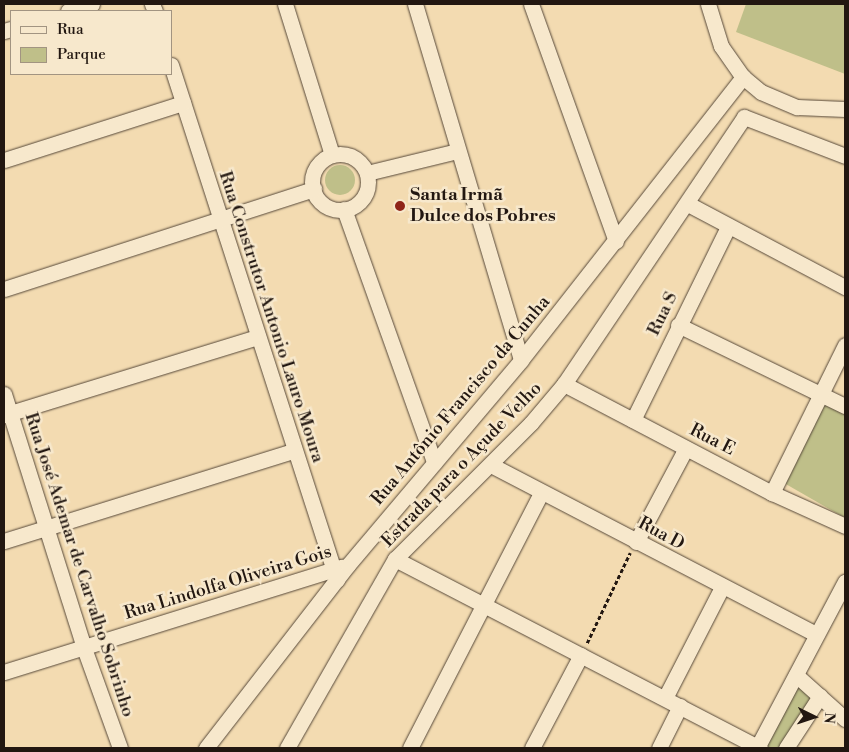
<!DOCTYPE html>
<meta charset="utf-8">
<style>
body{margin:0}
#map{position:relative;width:849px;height:752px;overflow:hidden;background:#f3dbb1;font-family:"Libre Bodoni",serif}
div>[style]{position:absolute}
.green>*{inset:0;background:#bfbf89}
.round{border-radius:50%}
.path>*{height:2.5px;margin-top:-1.25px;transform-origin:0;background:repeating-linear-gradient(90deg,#221711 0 4px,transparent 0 6.5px)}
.roads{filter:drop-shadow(0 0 1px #564839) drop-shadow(0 0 1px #564839)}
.minor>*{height:15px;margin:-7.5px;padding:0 7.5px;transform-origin:7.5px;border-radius:7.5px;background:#f7e8cc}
.minor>.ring{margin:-7.5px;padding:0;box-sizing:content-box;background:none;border:15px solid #f7e8cc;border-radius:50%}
.dots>*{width:14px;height:14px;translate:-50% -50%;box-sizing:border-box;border:2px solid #f7e8cc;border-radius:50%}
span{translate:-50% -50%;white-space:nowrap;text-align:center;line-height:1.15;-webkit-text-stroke:5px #f7e8cc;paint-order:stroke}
.poi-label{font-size:18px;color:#221711;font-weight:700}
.left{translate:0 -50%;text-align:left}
.street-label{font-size:18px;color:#221711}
.frame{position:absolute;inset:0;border:5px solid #221711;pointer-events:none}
.legend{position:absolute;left:10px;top:10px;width:162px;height:65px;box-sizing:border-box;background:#f7e8cc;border:1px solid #a29481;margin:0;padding:6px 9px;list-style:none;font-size:15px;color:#221711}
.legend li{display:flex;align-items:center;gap:10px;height:25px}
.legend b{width:25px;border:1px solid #a29481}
.north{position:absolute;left:789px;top:692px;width:50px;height:50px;-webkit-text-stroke:4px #f7e8cc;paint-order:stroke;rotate:94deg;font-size:14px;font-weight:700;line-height:20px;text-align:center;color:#221711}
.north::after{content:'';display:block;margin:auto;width:18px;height:22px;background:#221711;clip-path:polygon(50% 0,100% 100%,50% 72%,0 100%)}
</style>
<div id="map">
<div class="green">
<div style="clip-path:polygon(746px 4px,845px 4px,845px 74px,736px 32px)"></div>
<div class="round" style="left:325px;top:165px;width:30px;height:30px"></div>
<div style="clip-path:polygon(823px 403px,845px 414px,845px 518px,784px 483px)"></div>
<div style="clip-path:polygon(797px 683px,814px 699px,780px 748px,766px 748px,764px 747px)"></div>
</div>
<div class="path">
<div style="left:587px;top:643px;width:100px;rotate:-64.5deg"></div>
</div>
<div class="roads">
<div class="minor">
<div style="left:152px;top:4px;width:8px;rotate:67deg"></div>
<div style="left:285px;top:4px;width:158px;rotate:72.7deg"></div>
<div style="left:415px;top:4px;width:371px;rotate:73.4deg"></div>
<div style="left:531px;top:4px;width:252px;rotate:70.3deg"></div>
<div style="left:708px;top:4px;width:44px;rotate:72.8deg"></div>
<div style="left:721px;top:46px;width:38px;rotate:55deg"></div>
<div style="left:743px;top:77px;width:23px;rotate:40deg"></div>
<div style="left:761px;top:92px;width:39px;rotate:23deg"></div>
<div style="left:797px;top:107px;width:48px;rotate:2.4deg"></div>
<div style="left:68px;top:11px;width:25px;rotate:-16deg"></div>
<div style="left:4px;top:31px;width:7px;rotate:-16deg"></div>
<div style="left:171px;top:65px;width:541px;rotate:72.13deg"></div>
<div class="ring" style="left:312px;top:154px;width:41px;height:41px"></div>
<div style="left:4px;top:160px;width:188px;rotate:-17.7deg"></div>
<div style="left:367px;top:173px;width:93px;rotate:-13.7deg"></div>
<div style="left:688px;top:204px;width:178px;rotate:27.9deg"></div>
<div style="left:344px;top:209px;width:269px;rotate:70.4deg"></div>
<div style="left:4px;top:289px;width:326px;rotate:-17.9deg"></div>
<div style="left:678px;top:325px;width:186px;rotate:25.9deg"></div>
<div style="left:564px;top:384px;width:235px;rotate:27.7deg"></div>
<div style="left:772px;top:493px;width:80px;rotate:24.3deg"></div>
<div style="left:4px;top:394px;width:266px;rotate:72.5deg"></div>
<div style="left:84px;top:648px;width:106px;rotate:70.2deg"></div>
<div style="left:4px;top:415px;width:266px;rotate:-17.1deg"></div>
<div style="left:633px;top:420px;width:215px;rotate:-63.8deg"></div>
<div style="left:491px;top:465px;width:366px;rotate:27.5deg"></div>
<div style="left:772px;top:493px;width:165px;rotate:-63.7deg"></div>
<div style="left:4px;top:541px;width:303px;rotate:-17.3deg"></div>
<div style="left:636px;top:542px;width:106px;rotate:-62deg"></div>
<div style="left:395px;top:559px;width:411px;rotate:27.4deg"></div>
<div style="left:4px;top:672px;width:354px;rotate:-17.3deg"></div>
<div style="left:796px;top:675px;width:66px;rotate:41.9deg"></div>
<div style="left:665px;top:698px;width:125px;rotate:-62.8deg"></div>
<div style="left:758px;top:746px;width:186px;rotate:-62.1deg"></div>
<div style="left:206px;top:748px;width:232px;rotate:-52.2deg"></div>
<div style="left:348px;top:565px;width:268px;rotate:-49.8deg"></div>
<div style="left:521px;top:360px;width:360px;rotate:-51.9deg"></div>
<div style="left:287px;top:748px;width:218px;rotate:-60.3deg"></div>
<div style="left:395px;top:559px;width:192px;rotate:-45deg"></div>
<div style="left:531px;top:423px;width:51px;rotate:-49.8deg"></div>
<div style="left:564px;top:384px;width:322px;rotate:-56deg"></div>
<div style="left:744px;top:117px;width:108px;rotate:21.1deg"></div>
<div style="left:410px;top:748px;width:287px;rotate:-62.8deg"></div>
<div style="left:532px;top:748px;width:105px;rotate:-62.2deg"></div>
<div style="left:659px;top:748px;width:47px;rotate:-63.4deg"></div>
<div style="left:786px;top:748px;width:62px;rotate:-56.8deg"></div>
</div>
</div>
<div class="dots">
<div style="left:400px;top:206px;background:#8f2418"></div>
</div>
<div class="poi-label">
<span class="left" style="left:410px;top:206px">Santa Irmã<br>Dulce dos Pobres</span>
</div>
<div class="street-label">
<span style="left:663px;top:314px;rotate:-64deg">Rua S</span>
<span style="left:271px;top:317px;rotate:72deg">Rua Construtor Antonio Lauro Moura</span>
<span style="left:461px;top:401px;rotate:-50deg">Rua Antônio Francisco da Cunha</span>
<span style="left:712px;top:440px;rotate:27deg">Rua E</span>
<span style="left:462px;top:465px;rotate:-46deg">Estrada para o Açude Velho</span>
<span style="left:661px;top:534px;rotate:28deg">Rua D</span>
<span style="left:79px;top:565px;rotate:72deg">Rua José Ademar de Carvalho Sobrinho</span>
<span style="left:228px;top:583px;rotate:-17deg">Rua Lindolfa Oliveira Gois</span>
</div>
<div class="frame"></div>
<ul class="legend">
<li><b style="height:6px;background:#f7e8cc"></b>Rua</li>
<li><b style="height:14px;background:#bfbf89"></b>Parque</li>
</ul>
<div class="north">N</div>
</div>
